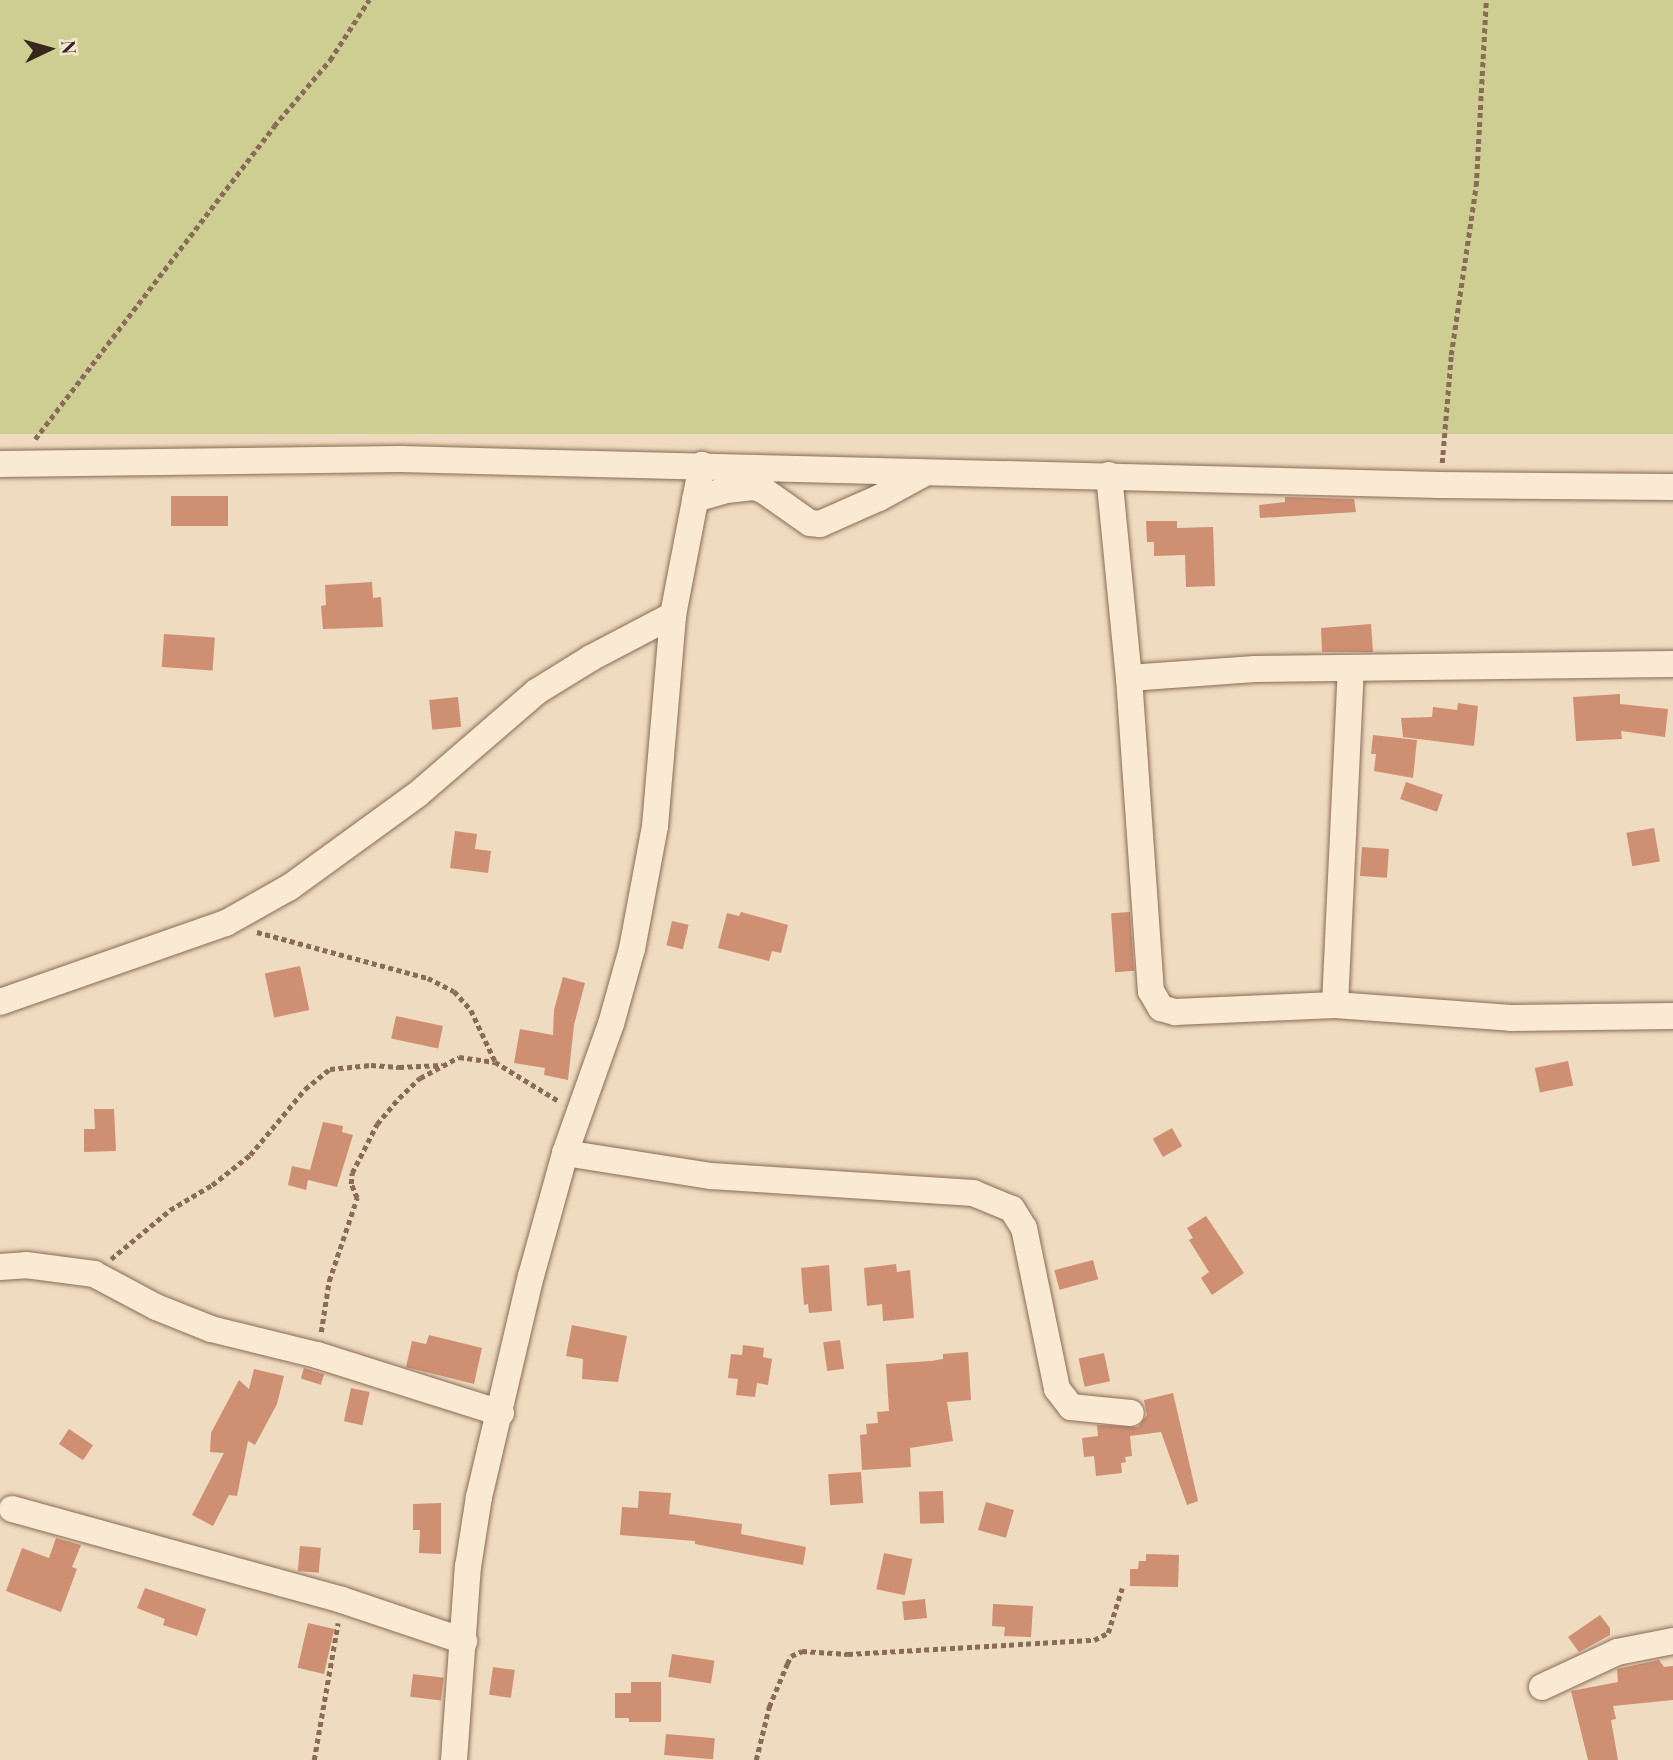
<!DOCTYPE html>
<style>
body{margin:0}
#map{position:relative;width:1673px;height:1760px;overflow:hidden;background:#efdbbf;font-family:"Playfair Display",serif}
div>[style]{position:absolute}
.green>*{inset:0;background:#cece93;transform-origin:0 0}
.building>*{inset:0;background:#cf8f73;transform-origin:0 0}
.path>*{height:4.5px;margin-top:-2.25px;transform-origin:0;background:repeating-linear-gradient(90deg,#896b57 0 5px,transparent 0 8.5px)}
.roads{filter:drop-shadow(0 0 2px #896b57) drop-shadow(0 0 2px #896b57)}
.street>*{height:26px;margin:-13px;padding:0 13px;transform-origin:13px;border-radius:13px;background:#faead3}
span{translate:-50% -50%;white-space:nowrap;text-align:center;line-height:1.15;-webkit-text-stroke:5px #f7e6cf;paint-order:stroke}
.north{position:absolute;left:14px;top:14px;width:70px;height:70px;-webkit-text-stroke:5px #f7e6cf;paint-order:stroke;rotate:85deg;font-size:19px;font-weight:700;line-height:28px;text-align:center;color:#38261c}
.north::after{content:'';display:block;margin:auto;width:24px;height:32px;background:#38261c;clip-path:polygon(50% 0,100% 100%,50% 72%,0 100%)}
</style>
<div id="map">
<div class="green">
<div style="left:0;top:0;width:1673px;height:434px"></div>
</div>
<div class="building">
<div style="left:171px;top:496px;width:57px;height:30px"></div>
<div style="clip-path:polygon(1285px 497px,1354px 499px,1356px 512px,1260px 518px,1259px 505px,1285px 502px)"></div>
<div style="clip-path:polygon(1146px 521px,1177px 521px,1177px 528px,1213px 527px,1215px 586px,1186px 587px,1185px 555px,1154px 556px,1154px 542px,1147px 542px)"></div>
<div style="clip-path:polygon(372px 582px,373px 598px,381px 597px,383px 627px,323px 629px,321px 606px,326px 605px,325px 585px)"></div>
<div style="clip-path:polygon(1371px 624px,1373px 652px,1322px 652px,1321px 628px)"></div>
<div style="left:164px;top:634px;width:51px;height:33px;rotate:4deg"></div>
<div style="clip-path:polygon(1620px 694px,1620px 704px,1668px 709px,1665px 737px,1621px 731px,1622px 739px,1576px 741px,1573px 697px)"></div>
<div style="left:458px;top:697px;width:30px;height:29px;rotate:84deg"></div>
<div style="clip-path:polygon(1458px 703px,1478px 706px,1474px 746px,1403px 737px,1401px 718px,1432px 717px,1433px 707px,1457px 710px)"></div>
<div style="clip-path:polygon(1373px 735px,1417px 740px,1413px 778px,1374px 771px,1376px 754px,1371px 754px)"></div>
<div style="left:1406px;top:782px;width:39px;height:18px;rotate:19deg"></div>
<div style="left:1654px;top:828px;width:34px;height:28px;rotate:80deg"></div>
<div style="clip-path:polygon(455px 831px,477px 834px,475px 849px,491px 851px,488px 873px,450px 868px)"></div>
<div style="left:1362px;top:847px;width:27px;height:29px;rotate:4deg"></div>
<div style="clip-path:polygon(741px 912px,788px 925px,781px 953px,772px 951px,769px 961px,718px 948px,727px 913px,739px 916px)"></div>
<div style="left:1130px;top:912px;width:59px;height:19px;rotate:86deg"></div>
<div style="left:672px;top:921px;width:17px;height:25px;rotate:13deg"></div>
<div style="left:300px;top:966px;width:45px;height:36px;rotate:78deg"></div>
<div style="clip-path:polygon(563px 977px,585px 983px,574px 1025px,568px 1080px,544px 1075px,545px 1068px,514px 1063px,520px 1029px,553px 1035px,554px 1010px)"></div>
<div style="left:396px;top:1016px;width:48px;height:23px;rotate:12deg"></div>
<div style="left:1568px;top:1061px;width:25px;height:34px;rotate:78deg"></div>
<div style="clip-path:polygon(94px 1109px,114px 1109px,116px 1151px,84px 1152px,84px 1129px,95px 1129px)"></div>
<div style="clip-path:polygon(323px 1122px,343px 1126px,342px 1132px,353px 1135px,337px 1187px,308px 1180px,306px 1190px,288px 1185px,292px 1166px,310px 1170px)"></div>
<div style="left:1172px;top:1128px;width:21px;height:22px;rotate:61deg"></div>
<div style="clip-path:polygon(1206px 1216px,1244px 1273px,1212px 1295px,1201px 1278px,1209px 1272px,1189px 1240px,1193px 1238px,1187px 1228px)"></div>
<div style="left:1093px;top:1260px;width:20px;height:40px;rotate:75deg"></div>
<div style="clip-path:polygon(896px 1264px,897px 1272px,910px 1270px,914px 1318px,883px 1321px,882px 1304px,867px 1306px,864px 1268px)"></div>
<div style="clip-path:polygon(829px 1265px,832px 1311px,809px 1313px,808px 1304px,804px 1305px,801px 1268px)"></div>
<div style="clip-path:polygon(572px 1325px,627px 1336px,618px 1382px,582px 1379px,583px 1359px,566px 1356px)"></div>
<div style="clip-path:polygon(429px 1335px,482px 1348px,474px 1384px,406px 1367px,412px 1341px,426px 1344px)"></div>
<div style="left:840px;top:1340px;width:29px;height:17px;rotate:82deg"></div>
<div style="clip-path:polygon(743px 1345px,764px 1348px,763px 1357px,772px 1359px,768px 1385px,757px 1383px,755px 1397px,736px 1395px,738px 1379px,728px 1378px,731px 1354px,742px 1355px)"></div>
<div style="clip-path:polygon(968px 1352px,971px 1400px,947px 1402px,953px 1441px,910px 1448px,911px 1467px,862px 1470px,860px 1435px,867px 1434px,866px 1424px,878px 1423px,877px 1412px,889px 1411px,886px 1364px,931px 1361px,943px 1359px,943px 1354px)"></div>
<div style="left:1104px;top:1353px;width:29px;height:26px;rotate:78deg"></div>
<div style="left:304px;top:1368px;width:21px;height:11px;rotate:17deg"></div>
<div style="clip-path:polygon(254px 1369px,284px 1376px,277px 1404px,255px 1445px,248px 1441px,237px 1496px,229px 1495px,213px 1526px,192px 1515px,224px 1453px,210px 1452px,211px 1433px,239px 1380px,249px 1389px)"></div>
<div style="left:351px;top:1388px;width:19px;height:34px;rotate:12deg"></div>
<div style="clip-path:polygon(1173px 1393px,1198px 1501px,1187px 1505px,1161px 1432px,1130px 1436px,1132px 1456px,1125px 1457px,1126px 1462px,1121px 1463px,1122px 1473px,1096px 1476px,1094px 1456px,1084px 1457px,1082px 1438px,1098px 1436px,1097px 1425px,1138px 1427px,1147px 1415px,1144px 1400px)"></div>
<div style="left:69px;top:1429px;width:29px;height:18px;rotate:34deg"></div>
<div style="left:861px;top:1472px;width:31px;height:33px;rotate:86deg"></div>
<div style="clip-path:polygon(639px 1491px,671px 1493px,669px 1514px,742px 1524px,741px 1534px,806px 1547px,803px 1565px,695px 1544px,695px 1541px,620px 1535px,622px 1507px,638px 1508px)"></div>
<div style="left:943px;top:1491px;width:32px;height:24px;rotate:88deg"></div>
<div style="left:986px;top:1502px;width:29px;height:29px;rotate:16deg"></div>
<div style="clip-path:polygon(441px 1503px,441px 1554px,419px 1553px,420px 1530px,413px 1530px,413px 1504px)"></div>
<div style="clip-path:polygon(56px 1538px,81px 1545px,72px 1567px,77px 1569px,61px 1612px,6px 1591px,22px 1548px,49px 1558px)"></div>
<div style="left:300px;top:1546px;width:21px;height:25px;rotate:5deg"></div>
<div style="left:884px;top:1553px;width:29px;height:37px;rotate:12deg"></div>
<div style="clip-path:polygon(1146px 1554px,1179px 1555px,1178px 1587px,1130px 1586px,1130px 1569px,1138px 1569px,1139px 1561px,1146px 1561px)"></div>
<div style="clip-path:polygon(145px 1588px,206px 1609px,197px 1636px,163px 1625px,165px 1619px,137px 1608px)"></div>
<div style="left:925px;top:1599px;width:19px;height:23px;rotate:84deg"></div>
<div style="clip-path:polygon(993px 1604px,1033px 1606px,1031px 1637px,1004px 1636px,1005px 1627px,992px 1626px)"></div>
<div style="clip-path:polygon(1600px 1615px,1610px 1628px,1610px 1635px,1579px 1652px,1568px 1637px)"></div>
<div style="left:308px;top:1623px;width:27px;height:46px;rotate:13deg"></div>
<div style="left:672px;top:1654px;width:43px;height:23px;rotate:9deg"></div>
<div style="clip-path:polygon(1659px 1660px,1664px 1667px,1673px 1666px,1673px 1700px,1613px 1706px,1616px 1719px,1611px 1720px,1618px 1760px,1588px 1760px,1571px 1691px,1618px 1682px,1617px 1669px)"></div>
<div style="left:493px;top:1667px;width:22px;height:28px;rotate:8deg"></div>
<div style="left:413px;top:1674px;width:31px;height:23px;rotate:7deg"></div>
<div style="clip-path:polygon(631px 1682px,661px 1682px,661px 1722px,629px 1722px,629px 1718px,615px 1718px,615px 1693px,631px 1693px)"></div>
<div style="left:666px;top:1734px;width:49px;height:21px;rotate:5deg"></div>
</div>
<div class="path">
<div style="left:35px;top:439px;width:394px;rotate:-52.6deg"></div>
<div style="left:274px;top:126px;width:87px;rotate:-49.7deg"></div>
<div style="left:330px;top:60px;width:72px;rotate:-57deg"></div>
<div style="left:1442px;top:463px;width:108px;rotate:-85.2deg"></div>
<div style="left:1451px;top:355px;width:171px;rotate:-81.6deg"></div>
<div style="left:1476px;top:186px;width:186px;rotate:-86.9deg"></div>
<div style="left:257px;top:932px;width:177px;rotate:15.1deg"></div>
<div style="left:428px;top:978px;width:29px;rotate:27deg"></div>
<div style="left:454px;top:991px;width:25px;rotate:48deg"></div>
<div style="left:471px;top:1010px;width:56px;rotate:64.8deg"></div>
<div style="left:111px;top:1259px;width:77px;rotate:-39.7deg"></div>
<div style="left:170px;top:1210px;width:49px;rotate:-30.8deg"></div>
<div style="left:212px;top:1185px;width:48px;rotate:-38.3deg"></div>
<div style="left:250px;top:1155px;width:86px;rotate:-50.2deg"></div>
<div style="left:305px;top:1089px;width:32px;rotate:-39deg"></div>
<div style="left:330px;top:1069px;width:41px;rotate:-5.6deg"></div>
<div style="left:371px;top:1065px;width:28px;rotate:4deg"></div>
<div style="left:399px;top:1067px;width:43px;rotate:-2.7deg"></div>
<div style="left:321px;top:1332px;width:52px;rotate:-81.1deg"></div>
<div style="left:329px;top:1281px;width:88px;rotate:-71.4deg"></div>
<div style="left:357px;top:1198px;width:15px;rotate:-113deg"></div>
<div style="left:351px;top:1184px;width:11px;rotate:-85deg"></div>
<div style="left:352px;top:1173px;width:55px;rotate:-63deg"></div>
<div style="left:377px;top:1124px;width:34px;rotate:-50deg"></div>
<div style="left:399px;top:1098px;width:29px;rotate:-44deg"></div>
<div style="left:420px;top:1078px;width:44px;rotate:-28.3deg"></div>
<div style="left:459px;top:1057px;width:36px;rotate:8deg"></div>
<div style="left:495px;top:1062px;width:75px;rotate:31.4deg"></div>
<div style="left:314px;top:1760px;width:139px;rotate:-80.1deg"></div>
<div style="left:756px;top:1760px;width:55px;rotate:-76.2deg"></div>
<div style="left:769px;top:1707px;width:47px;rotate:-67.3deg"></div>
<div style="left:787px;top:1664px;width:9px;rotate:-63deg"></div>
<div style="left:791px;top:1656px;width:12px;rotate:-24deg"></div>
<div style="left:802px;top:1651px;width:46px;rotate:3.7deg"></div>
<div style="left:848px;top:1654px;width:246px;rotate:-3.3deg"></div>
<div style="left:1094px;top:1640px;width:16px;rotate:-27deg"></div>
<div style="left:1108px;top:1633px;width:47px;rotate:-72.7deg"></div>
</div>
<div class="roads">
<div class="street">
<div style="left:0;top:464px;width:400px;rotate:-0.7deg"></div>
<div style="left:400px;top:459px;width:1040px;rotate:1.43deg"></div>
<div style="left:1440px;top:485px;width:233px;rotate:0.5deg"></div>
<div style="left:1109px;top:475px;width:204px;rotate:84.4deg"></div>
<div style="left:1129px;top:678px;width:314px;rotate:86deg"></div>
<div style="left:1151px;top:991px;width:20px;rotate:60deg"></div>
<div style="left:1161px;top:1008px;width:15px;rotate:16deg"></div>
<div style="left:1175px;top:1012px;width:160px;rotate:-2.5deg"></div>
<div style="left:1335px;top:1005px;width:176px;rotate:4.2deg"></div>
<div style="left:1511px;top:1018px;width:162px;rotate:-0.7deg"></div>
<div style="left:695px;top:499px;width:32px;rotate:-16deg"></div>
<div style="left:726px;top:490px;width:28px;rotate:-6deg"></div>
<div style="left:754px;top:487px;width:9px;rotate:18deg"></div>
<div style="left:763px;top:490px;width:57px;rotate:35.1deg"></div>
<div style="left:810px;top:523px;width:10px;rotate:6deg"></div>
<div style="left:820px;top:524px;width:64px;rotate:-23.8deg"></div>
<div style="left:879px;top:498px;width:50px;rotate:-28.6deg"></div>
<div style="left:1129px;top:678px;width:126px;rotate:-4.1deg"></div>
<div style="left:1255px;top:669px;width:418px;rotate:-0.7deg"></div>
<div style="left:0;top:1002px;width:239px;rotate:-19.3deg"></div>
<div style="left:226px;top:923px;width:73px;rotate:-29.4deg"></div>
<div style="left:290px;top:887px;width:158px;rotate:-36deg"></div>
<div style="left:418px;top:794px;width:156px;rotate:-40.8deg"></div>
<div style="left:536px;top:692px;width:65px;rotate:-31.7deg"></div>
<div style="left:591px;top:658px;width:93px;rotate:-27.7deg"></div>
<div style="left:1335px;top:1005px;width:336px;rotate:-87.3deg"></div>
<div style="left:565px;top:1153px;width:148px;rotate:9deg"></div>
<div style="left:711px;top:1176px;width:263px;rotate:3.7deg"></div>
<div style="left:973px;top:1193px;width:42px;rotate:22.3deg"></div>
<div style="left:1012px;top:1209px;width:22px;rotate:58deg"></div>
<div style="left:1024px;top:1228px;width:164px;rotate:78.4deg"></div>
<div style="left:1057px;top:1389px;width:23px;rotate:52deg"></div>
<div style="left:1071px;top:1407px;width:60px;rotate:5.7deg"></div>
<div style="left:0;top:1267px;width:26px;rotate:-4deg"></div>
<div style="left:26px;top:1265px;width:69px;rotate:7.5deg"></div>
<div style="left:94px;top:1274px;width:70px;rotate:28deg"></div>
<div style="left:156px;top:1307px;width:59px;rotate:21.8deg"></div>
<div style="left:211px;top:1329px;width:109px;rotate:13.8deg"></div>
<div style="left:317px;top:1355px;width:193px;rotate:17.5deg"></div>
<div style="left:12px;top:1509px;width:342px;rotate:15.4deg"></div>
<div style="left:342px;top:1600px;width:129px;rotate:18.6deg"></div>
<div style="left:1542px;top:1687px;width:83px;rotate:-25deg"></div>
<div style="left:1617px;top:1652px;width:57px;rotate:-11.1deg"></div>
<div style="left:454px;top:1760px;width:194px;rotate:-85.9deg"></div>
<div style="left:468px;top:1567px;width:71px;rotate:-81.1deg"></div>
<div style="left:479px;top:1497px;width:227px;rotate:-76.8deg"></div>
<div style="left:531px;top:1276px;width:128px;rotate:-74.5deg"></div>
<div style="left:565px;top:1153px;width:137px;rotate:-70.4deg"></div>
<div style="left:611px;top:1024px;width:78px;rotate:-74.4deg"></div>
<div style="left:632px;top:949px;width:125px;rotate:-79.4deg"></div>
<div style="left:655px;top:826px;width:212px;rotate:-85.1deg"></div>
<div style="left:673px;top:615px;width:153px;rotate:-79.1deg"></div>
</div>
</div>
<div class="north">N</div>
</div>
